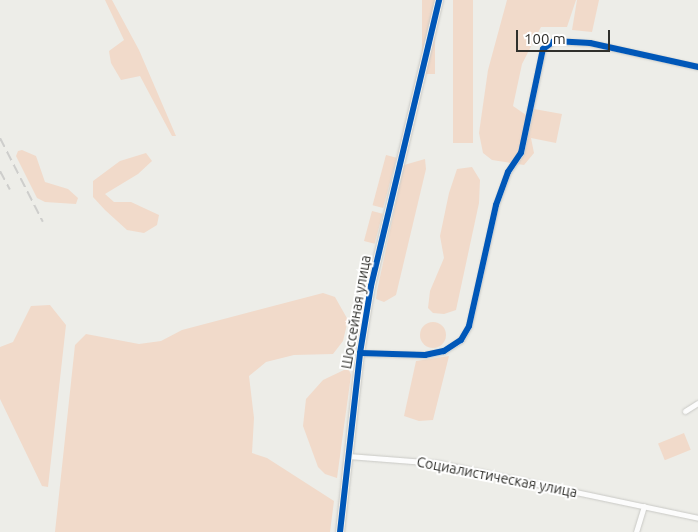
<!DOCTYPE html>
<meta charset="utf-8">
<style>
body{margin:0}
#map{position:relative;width:698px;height:532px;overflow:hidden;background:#edede8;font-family:Ubuntu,sans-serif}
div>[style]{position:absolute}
.green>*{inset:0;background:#f1daca;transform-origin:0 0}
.round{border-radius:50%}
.roads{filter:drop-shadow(0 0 1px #c9c9c5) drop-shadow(0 0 1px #c9c9c5)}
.street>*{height:5px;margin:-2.5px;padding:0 2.5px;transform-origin:2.5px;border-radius:2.5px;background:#fcfcfc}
.secondary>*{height:8px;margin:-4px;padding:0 4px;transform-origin:4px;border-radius:4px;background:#f2f0ea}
.rail>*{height:2px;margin-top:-1px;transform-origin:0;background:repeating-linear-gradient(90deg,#cececc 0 10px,transparent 0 15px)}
.cycleway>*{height:6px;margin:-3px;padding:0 3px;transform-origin:3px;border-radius:3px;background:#0057b8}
span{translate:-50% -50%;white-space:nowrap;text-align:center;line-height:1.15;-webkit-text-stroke:4px #fff;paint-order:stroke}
.street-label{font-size:14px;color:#30302c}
.scale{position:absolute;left:516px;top:30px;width:94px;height:22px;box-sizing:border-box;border:2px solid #30302c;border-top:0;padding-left:6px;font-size:15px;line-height:18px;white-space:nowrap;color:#30302c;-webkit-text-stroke:4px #fff;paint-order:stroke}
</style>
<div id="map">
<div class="green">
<div style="clip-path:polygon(105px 0,112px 0,139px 50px,176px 136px,172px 136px,165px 123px,140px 76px,121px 80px,111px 63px,109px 51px,124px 40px)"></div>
<div style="left:422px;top:0;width:13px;height:74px"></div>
<div style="left:453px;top:0;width:20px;height:143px"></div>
<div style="clip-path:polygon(507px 0,576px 0,567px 27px,541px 27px,522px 64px,513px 106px,526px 115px,529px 133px,534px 109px,562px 114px,556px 143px,531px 138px,534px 153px,524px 165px,492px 160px,483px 153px,479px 133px,488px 70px)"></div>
<div style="clip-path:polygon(577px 0,599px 0,592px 32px,572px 30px)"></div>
<div style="clip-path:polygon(22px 150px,36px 156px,45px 182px,68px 189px,78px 198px,76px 204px,45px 202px,37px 198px,16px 156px,18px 151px)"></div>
<div style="clip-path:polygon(146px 153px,152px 161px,138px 174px,105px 194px,114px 202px,131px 202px,159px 215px,157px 225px,144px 233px,127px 230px,105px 210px,93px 197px,93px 181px,120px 161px)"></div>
<div style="left:386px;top:155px;width:11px;height:52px;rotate:15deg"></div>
<div style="clip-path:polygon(425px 159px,426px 169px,396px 295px,384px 302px,376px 299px,377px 291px,404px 165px)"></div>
<div style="clip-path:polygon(472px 167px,480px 180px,479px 203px,456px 310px,444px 314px,433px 313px,428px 308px,430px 291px,444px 258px,440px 236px,449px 193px,457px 169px)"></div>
<div style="left:372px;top:211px;width:11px;height:31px;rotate:15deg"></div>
<div style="clip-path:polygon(323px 293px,335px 297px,348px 320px,343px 341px,333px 354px,294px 355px,266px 362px,249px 376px,254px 418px,252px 453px,267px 458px,334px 501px,330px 532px,55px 532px,75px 345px,86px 334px,139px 344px,161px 341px,182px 330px)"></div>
<div style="clip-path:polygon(50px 305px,66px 325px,48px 487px,42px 486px,0 399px,0 347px,13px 342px,31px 306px)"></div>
<div class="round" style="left:420px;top:322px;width:26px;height:26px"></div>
<div style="clip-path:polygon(449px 356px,433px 420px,419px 421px,404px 416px,416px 361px)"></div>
<div style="clip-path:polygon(344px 370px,349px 370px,351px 375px,337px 478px,325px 474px,318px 467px,303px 426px,306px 399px,323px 380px)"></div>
<div style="left:684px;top:433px;width:18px;height:28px;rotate:68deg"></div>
</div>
<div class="roads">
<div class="street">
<div style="left:360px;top:353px;width:65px;rotate:1.8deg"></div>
<div style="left:425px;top:355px;width:19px;rotate:-12deg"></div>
<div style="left:444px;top:351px;width:20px;rotate:-33deg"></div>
<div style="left:461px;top:340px;width:16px;rotate:-60deg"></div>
<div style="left:469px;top:326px;width:124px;rotate:-77.4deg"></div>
<div style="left:496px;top:205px;width:35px;rotate:-70deg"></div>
<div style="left:508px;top:172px;width:23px;rotate:-56deg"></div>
<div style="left:521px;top:153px;width:106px;rotate:-78.1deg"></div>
<div style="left:543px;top:49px;width:14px;rotate:-36deg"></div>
<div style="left:554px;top:41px;width:36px;rotate:3deg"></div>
<div style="left:590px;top:43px;width:111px;rotate:12.5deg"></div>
<div style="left:685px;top:411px;width:15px;rotate:-32deg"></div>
<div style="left:348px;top:456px;width:90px;rotate:4.4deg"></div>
<div style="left:438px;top:463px;width:266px;rotate:11.9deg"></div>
<div style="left:636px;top:532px;width:27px;rotate:-73deg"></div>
</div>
<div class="secondary">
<div style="left:340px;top:532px;width:180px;rotate:-83.6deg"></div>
<div style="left:360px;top:353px;width:68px;rotate:-80.7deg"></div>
<div style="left:371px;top:286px;width:294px;rotate:-76.6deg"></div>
</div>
</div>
<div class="rail">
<div style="left:0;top:138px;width:94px;rotate:62.9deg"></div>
<div style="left:0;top:171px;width:21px;rotate:62deg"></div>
</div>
<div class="cycleway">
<div style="left:360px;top:353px;width:65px;rotate:1.8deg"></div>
<div style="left:425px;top:355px;width:19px;rotate:-12deg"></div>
<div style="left:444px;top:351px;width:20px;rotate:-33deg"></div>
<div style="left:461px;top:340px;width:16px;rotate:-60deg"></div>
<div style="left:469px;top:326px;width:124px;rotate:-77.4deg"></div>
<div style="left:496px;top:205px;width:35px;rotate:-70deg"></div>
<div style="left:508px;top:172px;width:23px;rotate:-56deg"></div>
<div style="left:521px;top:153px;width:106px;rotate:-78.1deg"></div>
<div style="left:543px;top:49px;width:14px;rotate:-36deg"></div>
<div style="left:554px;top:41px;width:36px;rotate:3deg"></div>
<div style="left:590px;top:43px;width:111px;rotate:12.5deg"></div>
<div style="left:340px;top:532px;width:180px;rotate:-83.6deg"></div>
<div style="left:360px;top:353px;width:68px;rotate:-80.7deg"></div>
<div style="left:371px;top:286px;width:294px;rotate:-76.6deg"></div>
</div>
<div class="street-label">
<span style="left:356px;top:312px;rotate:-80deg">Шоссейная улица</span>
<span style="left:497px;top:477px;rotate:11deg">Социалистическая улица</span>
</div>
<div class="scale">100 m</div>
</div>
